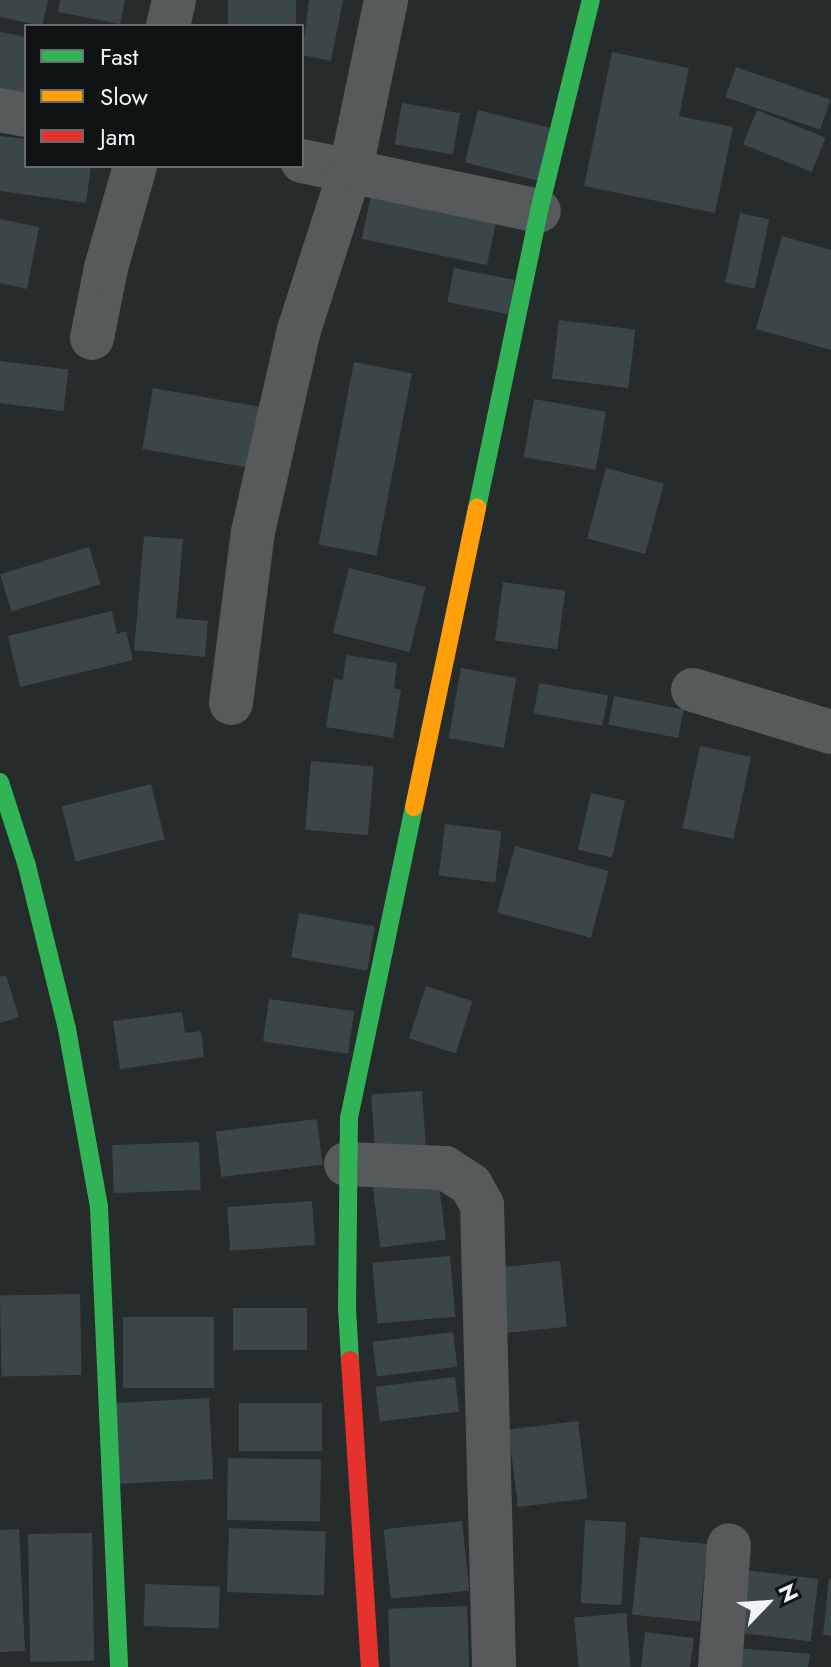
<!DOCTYPE html>
<style>
body{margin:0}
#map{position:relative;width:831px;height:1667px;overflow:hidden;background:#262b2c;font-family:Jost,sans-serif}
div>[style]{position:absolute}
.building>*{inset:0;background:#3b4648;transform-origin:0 0}
.street>*{height:44px;margin:-22px;padding:0 22px;transform-origin:22px;border-radius:22px;background:#565a5b}
.fast>*{height:18px;margin:-9px;padding:0 9px;transform-origin:9px;border-radius:9px;background:#30b455}
.slow>*{height:18px;margin:-9px;padding:0 9px;transform-origin:9px;border-radius:9px;background:#ff9f0a}
.jam>*{height:18px;margin:-9px;padding:0 9px;transform-origin:9px;border-radius:9px;background:#e5322d}
span{translate:-50% -50%;white-space:nowrap;text-align:center;line-height:1.15;-webkit-text-stroke:7px #101314;paint-order:stroke}
.legend{position:absolute;left:24px;top:24px;width:280px;height:144px;box-sizing:border-box;background:#101314;border:2px solid #696d6e;margin:0;padding:10px 14px;list-style:none;font-size:24px;color:#eff5f6}
.legend li{display:flex;align-items:center;gap:16px;height:40px}
.legend b{width:40px;border:2px solid #696d6e}
.north{position:absolute;left:727px;top:1563px;width:80px;height:80px;-webkit-text-stroke:6px #101314;paint-order:stroke;rotate:65deg;font-size:22px;font-weight:700;line-height:32px;text-align:center;color:#eff5f6}
.north::after{content:'';display:block;margin:auto;width:28px;height:36px;background:#eff5f6;clip-path:polygon(50% 0,100% 100%,50% 72%,0 100%)}
</style>
<div id="map">
<div class="building">
<div style="clip-path:polygon(0 0,48px 0,42px 26px,0 17px)"></div>
<div style="clip-path:polygon(60px 0,125px 0,120px 24px,58px 12px)"></div>
<div style="left:228px;top:0;width:68px;height:26px"></div>
<div style="clip-path:polygon(309px 0,343px 0,331px 61px,302px 55px)"></div>
<div style="clip-path:polygon(0 32px,26px 37px,26px 103px,0 98px)"></div>
<div style="clip-path:polygon(612px 52px,689px 68px,679px 116px,733px 127px,715px 213px,584px 186px)"></div>
<div style="left:736px;top:67px;width:100px;height:32px;rotate:19deg"></div>
<div style="left:402px;top:103px;width:59px;height:42px;rotate:10deg"></div>
<div style="left:478px;top:110px;width:81px;height:54px;rotate:14deg"></div>
<div style="left:757px;top:110px;width:74px;height:37px;rotate:22deg"></div>
<div style="clip-path:polygon(0 136px,26px 139px,26px 166px,91px 166px,86px 203px,0 191px)"></div>
<div style="left:374px;top:181px;width:128px;height:59px;rotate:12deg"></div>
<div style="left:740px;top:213px;width:30px;height:71px;rotate:12deg"></div>
<div style="clip-path:polygon(0 219px,39px 227px,27px 289px,0 283px)"></div>
<div style="clip-path:polygon(782px 236px,831px 250px,831px 350px,756px 329px)"></div>
<div style="left:454px;top:268px;width:62px;height:35px;rotate:11deg"></div>
<div style="left:559px;top:320px;width:77px;height:59px;rotate:7deg"></div>
<div style="left:0;top:361px;width:69px;height:42px;rotate:7deg"></div>
<div style="left:354px;top:362px;width:59px;height:186px;rotate:11deg"></div>
<div style="left:153px;top:388px;width:108px;height:62px;rotate:10deg"></div>
<div style="left:534px;top:399px;width:73px;height:59px;rotate:10deg"></div>
<div style="left:606px;top:468px;width:60px;height:73px;rotate:15deg"></div>
<div style="clip-path:polygon(144px 536px,183px 539px,176px 618px,208px 621px,205px 657px,134px 650px)"></div>
<div style="left:89px;top:547px;width:39px;height:93px;rotate:73deg"></div>
<div style="left:349px;top:568px;width:79px;height:67px;rotate:14deg"></div>
<div style="left:503px;top:582px;width:63px;height:59px;rotate:8deg"></div>
<div style="clip-path:polygon(112px 611px,117px 634px,126px 631px,133px 660px,20px 687px,8px 636px)"></div>
<div style="clip-path:polygon(346px 655px,397px 663px,394px 688px,401px 690px,393px 738px,326px 727px,334px 679px,343px 680px)"></div>
<div style="left:461px;top:668px;width:56px;height:71px;rotate:10deg"></div>
<div style="left:539px;top:683px;width:70px;height:31px;rotate:10deg"></div>
<div style="left:614px;top:696px;width:71px;height:29px;rotate:11deg"></div>
<div style="left:700px;top:746px;width:52px;height:84px;rotate:12deg"></div>
<div style="left:311px;top:761px;width:63px;height:69px;rotate:5deg"></div>
<div style="left:151px;top:784px;width:57px;height:92px;rotate:76deg"></div>
<div style="left:591px;top:793px;width:35px;height:58px;rotate:13deg"></div>
<div style="left:445px;top:824px;width:57px;height:52px;rotate:7deg"></div>
<div style="left:515px;top:846px;width:97px;height:69px;rotate:15deg"></div>
<div style="left:299px;top:913px;width:77px;height:45px;rotate:10deg"></div>
<div style="clip-path:polygon(6px 975px,19px 1017px,0 1023px,0 977px)"></div>
<div style="left:426px;top:986px;width:49px;height:55px;rotate:18deg"></div>
<div style="left:269px;top:999px;width:86px;height:43px;rotate:8deg"></div>
<div style="clip-path:polygon(182px 1012px,185px 1033px,201px 1031px,204px 1057px,120px 1069px,113px 1021px)"></div>
<div style="left:422px;top:1091px;width:54px;height:51px;rotate:86deg"></div>
<div style="left:317px;top:1119px;width:46px;height:102px;rotate:83deg"></div>
<div style="left:199px;top:1142px;width:48px;height:87px;rotate:88deg"></div>
<div style="left:438px;top:1176px;width:64px;height:66px;rotate:83deg"></div>
<div style="left:312px;top:1201px;width:44px;height:85px;rotate:86deg"></div>
<div style="left:450px;top:1256px;width:61px;height:78px;rotate:85deg"></div>
<div style="left:560px;top:1261px;width:66px;height:62px;rotate:84deg"></div>
<div style="left:80px;top:1294px;width:81px;height:80px;rotate:89deg"></div>
<div style="left:233px;top:1308px;width:74px;height:42px"></div>
<div style="left:214px;top:1317px;width:71px;height:91px;rotate:90deg"></div>
<div style="left:453px;top:1332px;width:35px;height:81px;rotate:83deg"></div>
<div style="left:455px;top:1377px;width:35px;height:80px;rotate:83deg"></div>
<div style="left:209px;top:1398px;width:81px;height:94px;rotate:87deg"></div>
<div style="left:239px;top:1403px;width:83px;height:48px"></div>
<div style="left:578px;top:1421px;width:78px;height:70px;rotate:83deg"></div>
<div style="left:228px;top:1458px;width:93px;height:62px;rotate:1deg"></div>
<div style="left:585px;top:1520px;width:41px;height:83px;rotate:3deg"></div>
<div style="left:462px;top:1521px;width:70px;height:79px;rotate:84deg"></div>
<div style="left:229px;top:1528px;width:97px;height:64px;rotate:2deg"></div>
<div style="clip-path:polygon(19px 1529px,25px 1651px,0 1652px,0 1530px)"></div>
<div style="left:92px;top:1533px;width:128px;height:64px;rotate:89deg"></div>
<div style="left:640px;top:1537px;width:68px;height:78px;rotate:6deg"></div>
<div style="left:745px;top:1570px;width:74px;height:63px;rotate:7deg"></div>
<div style="clip-path:polygon(829px 1579px,831px 1579px,831px 1636px,823px 1635px)"></div>
<div style="left:145px;top:1584px;width:75px;height:42px;rotate:2deg"></div>
<div style="left:467px;top:1606px;width:61px;height:79px;rotate:88deg"></div>
<div style="left:626px;top:1613px;width:54px;height:52px;rotate:85deg"></div>
<div style="clip-path:polygon(645px 1632px,694px 1638px,690px 1667px,641px 1667px)"></div>
<div style="clip-path:polygon(738px 1648px,810px 1654px,808px 1667px,737px 1667px)"></div>
</div>
<div class="street">
<div style="left:168px;top:26px;width:27px;rotate:-77deg"></div>
<div style="left:0;top:110px;width:26px;rotate:11deg"></div>
<div style="left:302px;top:161px;width:242px;rotate:11.9deg"></div>
<div style="left:92px;top:338px;width:71px;rotate:-78.7deg"></div>
<div style="left:106px;top:268px;width:106px;rotate:-74.1deg"></div>
<div style="left:693px;top:690px;width:144px;rotate:16.9deg"></div>
<div style="left:231px;top:703px;width:172px;rotate:-82.7deg"></div>
<div style="left:253px;top:532px;width:207px;rotate:-77.2deg"></div>
<div style="left:299px;top:330px;width:170px;rotate:-72.2deg"></div>
<div style="left:351px;top:168px;width:172px;rotate:-78.2deg"></div>
<div style="left:346px;top:1164px;width:99px;rotate:2.3deg"></div>
<div style="left:445px;top:1168px;width:31px;rotate:33deg"></div>
<div style="left:471px;top:1185px;width:23px;rotate:61deg"></div>
<div style="left:482px;top:1205px;width:462px;rotate:88.5deg"></div>
<div style="left:720px;top:1667px;width:122px;rotate:-85.8deg"></div>
</div>
<div class="fast">
<div style="left:477px;top:508px;width:303px;rotate:-78.2deg"></div>
<div style="left:539px;top:211px;width:217px;rotate:-76.2deg"></div>
<div style="left:0;top:782px;width:88px;rotate:72.2deg"></div>
<div style="left:27px;top:866px;width:168px;rotate:76.2deg"></div>
<div style="left:67px;top:1029px;width:181px;rotate:79.8deg"></div>
<div style="left:99px;top:1207px;width:460px;rotate:87.5deg"></div>
<div style="left:350px;top:1360px;width:52px;rotate:-93.3deg"></div>
<div style="left:347px;top:1308px;width:190px;rotate:-89.4deg"></div>
<div style="left:349px;top:1118px;width:318px;rotate:-78.2deg"></div>
</div>
<div class="slow">
<div style="left:414px;top:807px;width:306px;rotate:-78.1deg"></div>
</div>
<div class="jam">
<div style="left:350px;top:1360px;width:308px;rotate:86.3deg"></div>
</div>
<ul class="legend">
<li><b style="height:10px;background:#30b455"></b>Fast</li>
<li><b style="height:10px;background:#ff9f0a"></b>Slow</li>
<li><b style="height:10px;background:#e5322d"></b>Jam</li>
</ul>
<div class="north">N</div>
</div>
